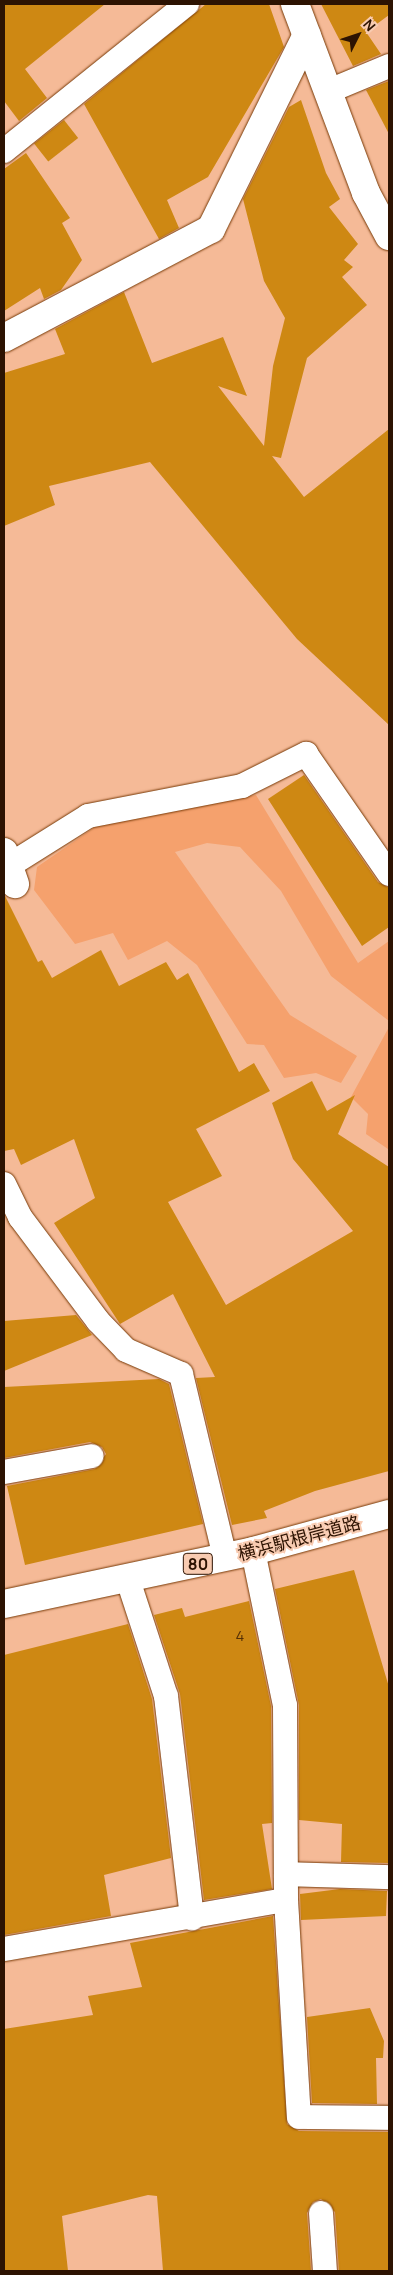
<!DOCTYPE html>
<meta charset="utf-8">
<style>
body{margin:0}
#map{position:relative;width:393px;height:2275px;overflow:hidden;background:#f5ba97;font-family:Manrope,"Noto Sans JP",sans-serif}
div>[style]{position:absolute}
.green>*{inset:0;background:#f5a16d}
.building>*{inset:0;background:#ce8813;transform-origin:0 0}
.roads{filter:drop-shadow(0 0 1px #773906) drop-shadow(0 0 1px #773906)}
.lane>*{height:24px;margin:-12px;padding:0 12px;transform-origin:12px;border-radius:12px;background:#fff}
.street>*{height:28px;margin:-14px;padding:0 14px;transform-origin:14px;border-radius:14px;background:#fff}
.primary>*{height:28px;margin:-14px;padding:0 14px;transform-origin:14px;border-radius:14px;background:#fff}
span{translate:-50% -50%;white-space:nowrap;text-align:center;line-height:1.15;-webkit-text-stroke:4px #f8cbb1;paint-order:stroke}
.number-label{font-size:15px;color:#553006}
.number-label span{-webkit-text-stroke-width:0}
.shield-label span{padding:1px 4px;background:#f8cbb1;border:1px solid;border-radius:4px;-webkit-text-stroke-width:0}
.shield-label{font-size:16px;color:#2d1302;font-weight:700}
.street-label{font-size:18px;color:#2d1302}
.frame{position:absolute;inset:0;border:5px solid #2d1302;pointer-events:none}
.north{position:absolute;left:333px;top:10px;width:50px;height:50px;-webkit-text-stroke:4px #f8cbb1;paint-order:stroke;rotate:49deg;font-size:14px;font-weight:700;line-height:20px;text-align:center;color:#2d1302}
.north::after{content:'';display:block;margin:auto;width:18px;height:22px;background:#2d1302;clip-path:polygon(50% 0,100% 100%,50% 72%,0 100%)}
</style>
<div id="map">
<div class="green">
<div style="clip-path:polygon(256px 795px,358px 963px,389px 941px,389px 1021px,331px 976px,281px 891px,240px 847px,207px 843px,175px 852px,290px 1015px,357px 1056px,341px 1083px,316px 1073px,284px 1078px,264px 1045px,247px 1044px,197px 965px,167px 941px,128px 960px,113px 933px,75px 944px,34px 890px,37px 867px,98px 825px)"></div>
<div style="clip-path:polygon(389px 1027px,389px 1146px,388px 1149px,366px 1134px,368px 1114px,351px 1097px)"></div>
</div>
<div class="building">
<div style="clip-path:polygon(4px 4px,105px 4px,25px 69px,47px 98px,19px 121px,4px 101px)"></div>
<div style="clip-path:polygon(206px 4px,269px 4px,284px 47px,208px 177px,167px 200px,179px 228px,159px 239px,84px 104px)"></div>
<div style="clip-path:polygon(321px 4px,389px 4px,389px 15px,366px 32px,381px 54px,353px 66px)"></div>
<div style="clip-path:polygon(389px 81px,389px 134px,366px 90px)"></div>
<div style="clip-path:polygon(301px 100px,326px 173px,340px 199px,329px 207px,358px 244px,344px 260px,353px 267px,342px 277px,367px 305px,307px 358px,281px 458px,272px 456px,304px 497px,389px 429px,389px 725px,297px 639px,150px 462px,49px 486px,55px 505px,4px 526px,4px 373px,65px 354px,55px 329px,124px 292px,152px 363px,223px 337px,247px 396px,218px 386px,264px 446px,273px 366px,285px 318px,264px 281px,243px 199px,289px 107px)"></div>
<div style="left:64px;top:120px;width:23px;height:38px;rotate:52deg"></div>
<div style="clip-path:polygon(26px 153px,70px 218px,62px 223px,82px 260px,61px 290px,44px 299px,40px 288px,4px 311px,4px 169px)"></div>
<div style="clip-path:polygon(304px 775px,378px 882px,389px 888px,389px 927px,362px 946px,268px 799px)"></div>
<div style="clip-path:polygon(4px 894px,38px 962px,42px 960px,52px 978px,101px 950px,119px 986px,166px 962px,177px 980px,188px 973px,239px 1072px,254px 1063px,270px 1091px,196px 1129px,222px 1176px,168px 1202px,226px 1305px,353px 1231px,293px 1159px,272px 1103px,312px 1081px,327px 1111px,355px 1095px,338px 1134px,389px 1167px,389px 1471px,315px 1491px,264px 1511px,267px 1518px,232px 1525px,196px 1378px,215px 1377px,173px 1294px,120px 1324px,54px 1223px,95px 1198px,74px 1139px,21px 1165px,14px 1149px,4px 1151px)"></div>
<div style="clip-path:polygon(76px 1315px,92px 1335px,4px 1371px,4px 1321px)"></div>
<div style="clip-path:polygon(159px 1379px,169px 1384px,203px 1524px,25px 1565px,7px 1486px,95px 1469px,106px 1454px,102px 1447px,90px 1442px,4px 1458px,4px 1387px)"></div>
<div style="clip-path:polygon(354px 1570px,389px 1687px,389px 1863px,341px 1862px,342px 1824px,299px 1820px,299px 1705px,275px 1589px)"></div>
<div style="clip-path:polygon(249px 1601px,271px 1706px,272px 1823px,262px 1824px,272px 1889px,204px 1900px,180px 1694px,154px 1615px,182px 1608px,185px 1617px)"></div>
<div style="clip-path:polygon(128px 1624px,152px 1699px,171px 1858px,104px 1875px,111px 1916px,4px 1935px,4px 1655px)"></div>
<div style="clip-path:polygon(340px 1889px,387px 1891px,386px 1916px,301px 1920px,300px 1894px)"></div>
<div style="clip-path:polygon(273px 1916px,287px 2124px,299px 2131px,389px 2132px,389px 2271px,339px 2271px,335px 2212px,321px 2199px,313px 2202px,307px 2213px,311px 2271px,163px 2271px,157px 2196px,148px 2195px,62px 2216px,68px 2271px,4px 2271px,4px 2029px,93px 2015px,88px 1996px,142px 1987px,130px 1943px)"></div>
<div style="clip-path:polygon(370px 2008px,384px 2041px,383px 2058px,376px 2058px,377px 2104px,312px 2103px,307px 2017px)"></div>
</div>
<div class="roads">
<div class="lane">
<div style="left:329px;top:91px;width:65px;rotate:-22.6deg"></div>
<div style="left:4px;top:151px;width:235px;rotate:-38.8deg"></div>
<div style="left:10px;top:865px;width:92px;rotate:-32.1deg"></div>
<div style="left:88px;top:816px;width:157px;rotate:-11deg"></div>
<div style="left:242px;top:786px;width:72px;rotate:-26.6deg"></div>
<div style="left:306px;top:754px;width:146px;rotate:55.3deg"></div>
<div style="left:4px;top:1184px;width:37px;rotate:64deg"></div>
<div style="left:20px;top:1217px;width:130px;rotate:53.1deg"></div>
<div style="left:98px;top:1321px;width:40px;rotate:46deg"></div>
<div style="left:126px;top:1350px;width:60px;rotate:23.6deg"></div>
<div style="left:181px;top:1374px;width:188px;rotate:76.5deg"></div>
<div style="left:4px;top:1472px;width:89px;rotate:-10.3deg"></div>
<div style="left:253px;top:1551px;width:157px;rotate:78.3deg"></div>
<div style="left:285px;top:1705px;width:195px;rotate:89.7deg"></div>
<div style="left:286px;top:1900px;width:217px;rotate:86.6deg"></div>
<div style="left:299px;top:2117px;width:90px;rotate:0.6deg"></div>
<div style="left:128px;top:1580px;width:122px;rotate:71.9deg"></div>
<div style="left:166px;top:1696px;width:224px;rotate:83.3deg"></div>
<div style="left:286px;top:1874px;width:103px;rotate:1.7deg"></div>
<div style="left:4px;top:1949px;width:286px;rotate:-9.9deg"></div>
<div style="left:321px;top:2213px;width:58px;rotate:86.1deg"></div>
</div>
<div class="street">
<div style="left:295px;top:4px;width:202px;rotate:69.4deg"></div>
<div style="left:366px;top:193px;width:49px;rotate:61.9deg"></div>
<div style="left:4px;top:338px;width:234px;rotate:-27.8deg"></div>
<div style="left:211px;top:229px;width:216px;rotate:-63.7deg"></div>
<div style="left:4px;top:852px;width:34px;rotate:71deg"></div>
</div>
<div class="primary">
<div style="left:4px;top:1604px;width:255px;rotate:-12deg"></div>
<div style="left:253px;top:1551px;width:141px;rotate:-15.2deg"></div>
</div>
</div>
<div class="number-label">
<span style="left:240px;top:1636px">4</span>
</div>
<div class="shield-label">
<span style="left:198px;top:1564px">80</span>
</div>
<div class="street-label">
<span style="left:299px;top:1538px;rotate:-15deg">横浜駅根岸道路</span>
</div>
<div class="frame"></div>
<div class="north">N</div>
</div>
